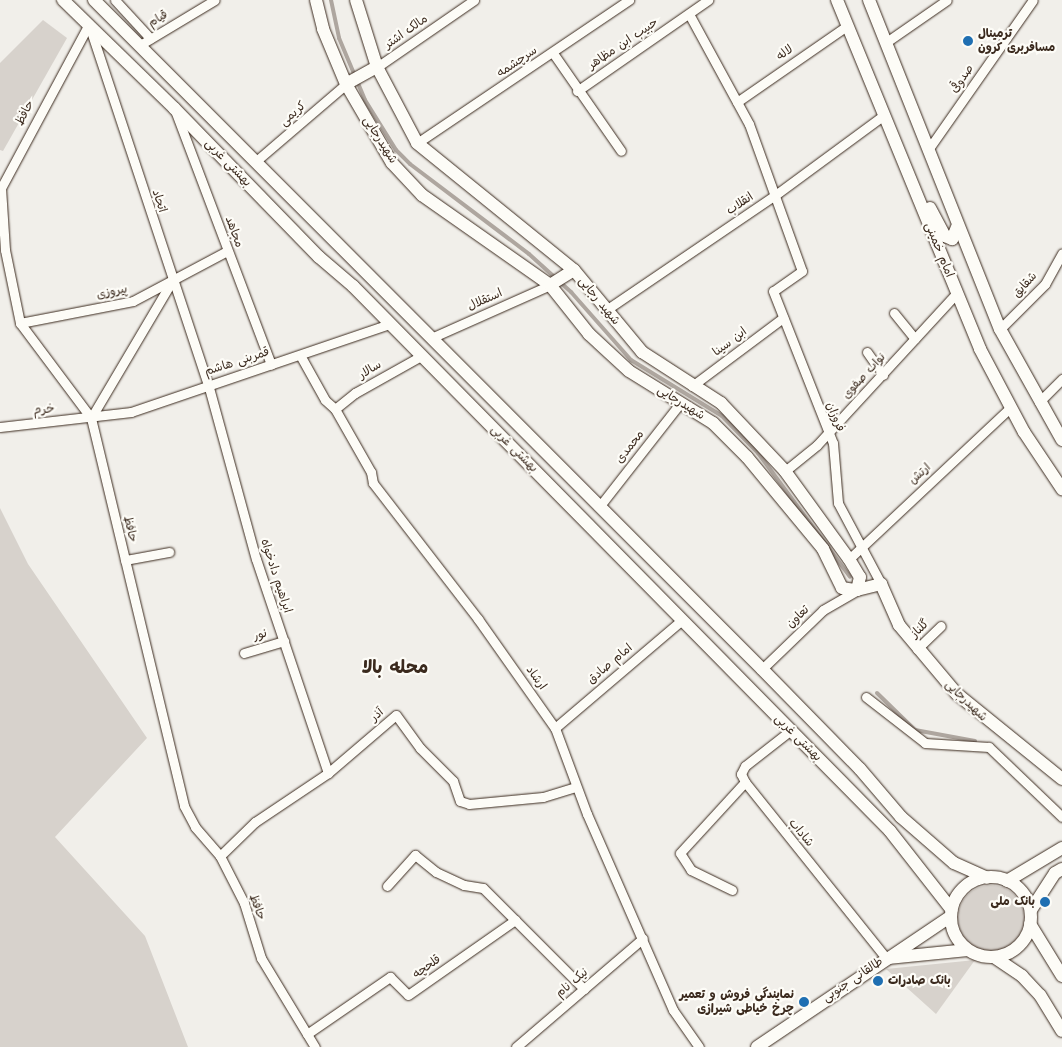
<!DOCTYPE html>
<meta charset="utf-8">
<style>
body{margin:0}
#map{position:relative;width:1062px;height:1047px;overflow:hidden;background:#f1efea;font-family:Kalam,"Playpen Sans Arabic",sans-serif}
div>[style]{position:absolute}
.green>*{inset:0;background:#d7d2cc}
.round{border-radius:50%}
.stream>*{height:4px;margin:-2px;padding:0 2px;transform-origin:2px;border-radius:2px;background:#aea69f}
.roads{filter:drop-shadow(0 0 1px #3b2a1e) drop-shadow(0 0 1px #3b2a1e)}
.street>*{height:9px;margin:-4.5px;padding:0 4.5px;transform-origin:4.5px;border-radius:4.5px;background:#fdfcf7}
.secondary>*{height:12px;margin:-6px;padding:0 6px;transform-origin:6px;border-radius:6px;background:#fdfcf7}
.secondary>.ring{margin:-6px;padding:0;box-sizing:content-box;background:none;border:12px solid #fdfcf7;border-radius:50%}
.dots>*{width:14px;height:14px;translate:-50% -50%;box-sizing:border-box;border:2px solid #fdfcf7;border-radius:50%}
span{translate:-50% -50%;white-space:nowrap;text-align:center;line-height:1.15;-webkit-text-stroke:4.5px #fdfcf7;paint-order:stroke}
.street-label{font-size:12px;color:#3b2a1e}
.poi-label{font-size:12px;color:#3b2a1e;font-weight:700}
.left{translate:0 -50%;text-align:left}
.right{translate:-100% -50%;text-align:right}
.district-label{font-size:18px;color:#3b2a1e;font-weight:700}
</style>
<div id="map">
<div class="green">
<div style="clip-path:polygon(43px 20px,67px 38px,3px 151px,0 150px,0 63px)"></div>
<div style="clip-path:polygon(0 508px,28px 564px,147px 738px,55px 837px,145px 936px,188px 1047px,0 1047px)"></div>
<div class="round" style="left:958px;top:885px;width:66px;height:66px"></div>
<div style="clip-path:polygon(975px 960px,936px 1014px,886px 969px)"></div>
</div>
<div class="stream">
<div style="left:331px;top:0;width:39px;rotate:78deg"></div>
<div style="left:339px;top:38px;width:67px;rotate:67.2deg"></div>
<div style="left:365px;top:100px;width:59px;rotate:58.2deg"></div>
<div style="left:396px;top:150px;width:20px;rotate:45deg"></div>
<div style="left:410px;top:164px;width:149px;rotate:37.1deg"></div>
<div style="left:529px;top:254px;width:57px;rotate:42.1deg"></div>
<div style="left:571px;top:292px;width:91px;rotate:48.6deg"></div>
<div style="left:631px;top:360px;width:107px;rotate:31.6deg"></div>
<div style="left:722px;top:416px;width:52px;rotate:45.8deg"></div>
<div style="left:758px;top:453px;width:154px;rotate:53.4deg"></div>
<div style="left:877px;top:693px;width:53px;rotate:44.2deg"></div>
<div style="left:915px;top:730px;width:61px;rotate:10.4deg"></div>
</div>
<div class="roads">
<div class="street">
<div style="left:115px;top:0;width:52px;rotate:47.4deg"></div>
<div style="left:689px;top:14px;width:125px;rotate:61.4deg"></div>
<div style="left:749px;top:124px;width:156px;rotate:70.2deg"></div>
<div style="left:802px;top:271px;width:35px;rotate:145deg"></div>
<div style="left:773px;top:291px;width:163px;rotate:68.5deg"></div>
<div style="left:833px;top:443px;width:60px;rotate:85.2deg"></div>
<div style="left:838px;top:503px;width:92px;rotate:62deg"></div>
<div style="left:89px;top:24px;width:186px;rotate:118.2deg"></div>
<div style="left:1px;top:188px;width:62px;rotate:86.3deg"></div>
<div style="left:5px;top:250px;width:75px;rotate:78.4deg"></div>
<div style="left:20px;top:323px;width:119px;rotate:53.2deg"></div>
<div style="left:91px;top:418px;width:399px;rotate:76.5deg"></div>
<div style="left:184px;top:806px;width:24px;rotate:62deg"></div>
<div style="left:195px;top:827px;width:38px;rotate:49deg"></div>
<div style="left:220px;top:856px;width:53px;rotate:62.9deg"></div>
<div style="left:244px;top:903px;width:58px;rotate:72.8deg"></div>
<div style="left:261px;top:958px;width:104px;rotate:58.8deg"></div>
<div style="left:90px;top:28px;width:375px;rotate:71.7deg"></div>
<div style="left:208px;top:384px;width:181px;rotate:74.7deg"></div>
<div style="left:256px;top:559px;width:226px;rotate:71.4deg"></div>
<div style="left:885px;top:43px;width:75px;rotate:-34.7deg"></div>
<div style="left:140px;top:45px;width:87px;rotate:-31deg"></div>
<div style="left:553px;top:53px;width:119px;rotate:55.2deg"></div>
<div style="left:377px;top:67px;width:118px;rotate:-34.6deg"></div>
<div style="left:577px;top:91px;width:160px;rotate:-34.8deg"></div>
<div style="left:737px;top:102px;width:135px;rotate:-34.7deg"></div>
<div style="left:176px;top:113px;width:269px;rotate:69.3deg"></div>
<div style="left:417px;top:143px;width:256px;rotate:-34deg"></div>
<div style="left:930px;top:147px;width:179px;rotate:-55deg"></div>
<div style="left:255px;top:162px;width:120px;rotate:-40.6deg"></div>
<div style="left:606px;top:310px;width:203px;rotate:-34.2deg"></div>
<div style="left:774px;top:196px;width:137px;rotate:-36.4deg"></div>
<div style="left:894px;top:313px;width:33px;rotate:51deg"></div>
<div style="left:20px;top:323px;width:115px;rotate:-11deg"></div>
<div style="left:133px;top:301px;width:106px;rotate:-28deg"></div>
<div style="left:1000px;top:329px;width:64px;rotate:-45deg"></div>
<div style="left:1045px;top:284px;width:35px;rotate:-61deg"></div>
<div style="left:431px;top:338px;width:130px;rotate:-24deg"></div>
<div style="left:867px;top:352px;width:28px;rotate:55deg"></div>
<div style="left:300px;top:355px;width:51px;rotate:60.9deg"></div>
<div style="left:325px;top:400px;width:13px;rotate:42deg"></div>
<div style="left:335px;top:409px;width:73px;rotate:60.3deg"></div>
<div style="left:371px;top:472px;width:11px;rotate:80deg"></div>
<div style="left:373px;top:483px;width:172px;rotate:52.3deg"></div>
<div style="left:478px;top:619px;width:133px;rotate:54.8deg"></div>
<div style="left:555px;top:728px;width:92px;rotate:69.6deg"></div>
<div style="left:587px;top:814px;width:214px;rotate:66.3deg"></div>
<div style="left:673px;top:1010px;width:45px;rotate:54.9deg"></div>
<div style="left:692px;top:386px;width:114px;rotate:-36.8deg"></div>
<div style="left:1039px;top:402px;width:33px;rotate:-45deg"></div>
<div style="left:335px;top:409px;width:26px;rotate:-39deg"></div>
<div style="left:355px;top:393px;width:76px;rotate:-29.3deg"></div>
<div style="left:91px;top:418px;width:159px;rotate:-59.4deg"></div>
<div style="left:0;top:427px;width:132px;rotate:-6.5deg"></div>
<div style="left:131px;top:412px;width:273px;rotate:-18.8deg"></div>
<div style="left:785px;top:471px;width:41px;rotate:-39.1deg"></div>
<div style="left:817px;top:445px;width:207px;rotate:-47.4deg"></div>
<div style="left:599px;top:507px;width:133px;rotate:-52deg"></div>
<div style="left:849px;top:559px;width:221px;rotate:-43.2deg"></div>
<div style="left:125px;top:560px;width:45px;rotate:-10.3deg"></div>
<div style="left:917px;top:649px;width:33px;rotate:-44deg"></div>
<div style="left:244px;top:653px;width:42px;rotate:-16.7deg"></div>
<div style="left:762px;top:669px;width:85px;rotate:-44deg"></div>
<div style="left:823px;top:610px;width:39px;rotate:-30deg"></div>
<div style="left:866px;top:697px;width:75px;rotate:37.9deg"></div>
<div style="left:925px;top:743px;width:64px;rotate:3.6deg"></div>
<div style="left:989px;top:747px;width:101px;rotate:43.8deg"></div>
<div style="left:555px;top:728px;width:167px;rotate:-40.4deg"></div>
<div style="left:791px;top:730px;width:58px;rotate:142deg"></div>
<div style="left:745px;top:766px;width:9px;rotate:117deg"></div>
<div style="left:741px;top:774px;width:9px;rotate:63deg"></div>
<div style="left:745px;top:782px;width:226px;rotate:51.3deg"></div>
<div style="left:220px;top:856px;width:49px;rotate:-44.2deg"></div>
<div style="left:255px;top:822px;width:88px;rotate:-33.9deg"></div>
<div style="left:328px;top:773px;width:89px;rotate:-40.5deg"></div>
<div style="left:396px;top:715px;width:41px;rotate:54deg"></div>
<div style="left:420px;top:748px;width:47px;rotate:45deg"></div>
<div style="left:453px;top:781px;width:21px;rotate:71deg"></div>
<div style="left:460px;top:801px;width:9px;rotate:18deg"></div>
<div style="left:469px;top:804px;width:74px;rotate:-5.4deg"></div>
<div style="left:543px;top:797px;width:34px;rotate:-17deg"></div>
<div style="left:387px;top:886px;width:42px;rotate:-47.9deg"></div>
<div style="left:415px;top:855px;width:27px;rotate:39deg"></div>
<div style="left:436px;top:872px;width:31px;rotate:25deg"></div>
<div style="left:464px;top:885px;width:19px;rotate:9deg"></div>
<div style="left:483px;top:888px;width:143px;rotate:45deg"></div>
<div style="left:732px;top:890px;width:46px;rotate:-154deg"></div>
<div style="left:691px;top:870px;width:20px;rotate:-123deg"></div>
<div style="left:680px;top:853px;width:96px;rotate:-47.5deg"></div>
<div style="left:307px;top:1034px;width:101px;rotate:-34.5deg"></div>
<div style="left:390px;top:977px;width:25px;rotate:45deg"></div>
<div style="left:408px;top:995px;width:131px;rotate:-35deg"></div>
<div style="left:516px;top:1047px;width:167px;rotate:-40.6deg"></div>
</div>
<div class="secondary">
<div style="left:63px;top:0;width:155px;rotate:44.2deg"></div>
<div style="left:174px;top:108px;width:208px;rotate:45.8deg"></div>
<div style="left:319px;top:257px;width:45px;rotate:40.5deg"></div>
<div style="left:353px;top:286px;width:765px;rotate:45.42deg"></div>
<div style="left:890px;top:831px;width:100px;rotate:51.9deg"></div>
<div style="left:94px;top:0;width:945px;rotate:45.04deg"></div>
<div style="left:762px;top:669px;width:140px;rotate:45.6deg"></div>
<div style="left:860px;top:769px;width:63px;rotate:49.5deg"></div>
<div style="left:901px;top:817px;width:70px;rotate:41deg"></div>
<div style="left:954px;top:863px;width:36px;rotate:24deg"></div>
<div style="left:316px;top:0;width:30px;rotate:76deg"></div>
<div style="left:323px;top:29px;width:60px;rotate:67.3deg"></div>
<div style="left:346px;top:84px;width:91px;rotate:59.8deg"></div>
<div style="left:392px;top:163px;width:44px;rotate:46.8deg"></div>
<div style="left:422px;top:195px;width:156px;rotate:35.1deg"></div>
<div style="left:550px;top:285px;width:63px;rotate:51.5deg"></div>
<div style="left:589px;top:334px;width:54px;rotate:42.8deg"></div>
<div style="left:629px;top:371px;width:99px;rotate:31.8deg"></div>
<div style="left:713px;top:423px;width:48px;rotate:45deg"></div>
<div style="left:747px;top:457px;width:119px;rotate:50.4deg"></div>
<div style="left:823px;top:549px;width:43px;rotate:64deg"></div>
<div style="left:842px;top:588px;width:15px;rotate:8deg"></div>
<div style="left:857px;top:590px;width:25px;rotate:-14deg"></div>
<div style="left:881px;top:584px;width:45px;rotate:66.3deg"></div>
<div style="left:899px;top:625px;width:90px;rotate:50deg"></div>
<div style="left:957px;top:694px;width:135px;rotate:39deg"></div>
<div style="left:356px;top:0;width:70px;rotate:72.6deg"></div>
<div style="left:377px;top:67px;width:86px;rotate:62.2deg"></div>
<div style="left:417px;top:143px;width:202px;rotate:39deg"></div>
<div style="left:574px;top:270px;width:107px;rotate:50.3deg"></div>
<div style="left:642px;top:352px;width:94px;rotate:32.8deg"></div>
<div style="left:721px;top:403px;width:93px;rotate:46.7deg"></div>
<div style="left:785px;top:471px;width:109px;rotate:54deg"></div>
<div style="left:849px;top:559px;width:21px;rotate:59deg"></div>
<div style="left:860px;top:577px;width:13px;rotate:103deg"></div>
<div style="left:837px;top:0;width:377px;rotate:67.7deg"></div>
<div style="left:980px;top:349px;width:94px;rotate:62.1deg"></div>
<div style="left:1024px;top:432px;width:69px;rotate:56.3deg"></div>
<div style="left:869px;top:0;width:354px;rotate:68.3deg"></div>
<div style="left:1000px;top:329px;width:127px;rotate:60.8deg"></div>
<div style="left:346px;top:84px;width:35px;rotate:-29deg"></div>
<div style="left:930px;top:208px;width:32px;rotate:62deg"></div>
<div style="left:945px;top:236px;width:8px;rotate:23deg"></div>
<div style="left:952px;top:239px;width:15px;rotate:-67deg"></div>
<div style="left:550px;top:285px;width:28px;rotate:-32deg"></div>
<div class="ring" style="left:951px;top:877px;width:68px;height:68px"></div>
<div style="left:1007px;top:881px;width:64px;rotate:-31deg"></div>
<div style="left:1031px;top:910px;width:44px;rotate:-57deg"></div>
<div style="left:1055px;top:873px;width:8px;rotate:-30deg"></div>
<div style="left:1030px;top:924px;width:61px;rotate:58.4deg"></div>
<div style="left:994px;top:957px;width:34px;rotate:34deg"></div>
<div style="left:1022px;top:976px;width:26px;rotate:47deg"></div>
<div style="left:1040px;top:995px;width:42px;rotate:58.6deg"></div>
<div style="left:888px;top:958px;width:80px;rotate:-5.7deg"></div>
<div style="left:757px;top:1047px;width:234px;rotate:-34deg"></div>
</div>
</div>
<div class="dots">
<div style="left:968px;top:41px;background:#1f6fb2"></div>
<div style="left:1045px;top:902px;background:#1f6fb2"></div>
<div style="left:878px;top:981px;background:#1f6fb2"></div>
<div style="left:804px;top:1002px;background:#1f6fb2"></div>
</div>
<div class="street-label">
<span style="left:158px;top:19px;rotate:-31deg">قیام</span>
<span style="left:406px;top:32px;rotate:-35deg">مالک اشتر</span>
<span style="left:623px;top:44px;rotate:-34deg">حبیب ابن مظاهر</span>
<span style="left:785px;top:53px;rotate:-35deg">لاله</span>
<span style="left:517px;top:62px;rotate:-34deg">سرچشمه</span>
<span style="left:962px;top:79px;rotate:-55deg">صدوقی</span>
<span style="left:25px;top:113px;rotate:-63deg">حافظ</span>
<span style="left:293px;top:114px;rotate:-41deg">کریمی</span>
<span style="left:380px;top:140px;rotate:58deg">شهیدرجایی</span>
<span style="left:228px;top:163px;rotate:46deg">بهشتی غربی</span>
<span style="left:159px;top:201px;rotate:72deg">اتحاد</span>
<span style="left:740px;top:204px;rotate:-34deg">انقلاب</span>
<span style="left:234px;top:232px;rotate:70deg">مجاهد</span>
<span style="left:939px;top:250px;rotate:68deg">امام خمینی</span>
<span style="left:1025px;top:285px;rotate:-48deg">شقایق</span>
<span style="left:112px;top:292px;rotate:-11deg">پیروزی</span>
<span style="left:485px;top:300px;rotate:-24deg">استقلال</span>
<span style="left:599px;top:301px;rotate:51deg">شهید رجایی</span>
<span style="left:730px;top:342px;rotate:-37deg">ابن سینا</span>
<span style="left:237px;top:362px;rotate:-18deg">قمربنی هاشم</span>
<span style="left:370px;top:370px;rotate:-31deg">سالار</span>
<span style="left:864px;top:376px;rotate:-47deg">نواب صفوی</span>
<span style="left:681px;top:403px;rotate:32deg">شهیدرجایی</span>
<span style="left:44px;top:410px;rotate:-5deg">خرم</span>
<span style="left:835px;top:417px;rotate:67deg">فروزان</span>
<span style="left:630px;top:447px;rotate:-52deg">محمدی</span>
<span style="left:514px;top:449px;rotate:45deg">بهشتی غربی</span>
<span style="left:920px;top:474px;rotate:-42deg">ارتش</span>
<span style="left:130px;top:529px;rotate:77deg">حافظ</span>
<span style="left:276px;top:576px;rotate:72deg">ابراهیم دادخواه</span>
<span style="left:798px;top:617px;rotate:-44deg">تعاون</span>
<span style="left:920px;top:629px;rotate:-43deg">گلناز</span>
<span style="left:260px;top:635px;rotate:-16deg">نور</span>
<span style="left:610px;top:664px;rotate:-40deg">امام صادق</span>
<span style="left:536px;top:678px;rotate:54deg">ارشاد</span>
<span style="left:966px;top:701px;rotate:44deg">شهیدرجایی</span>
<span style="left:377px;top:715px;rotate:-40deg">آذر</span>
<span style="left:798px;top:738px;rotate:45deg">بهشتی غربی</span>
<span style="left:801px;top:833px;rotate:51deg">شاداب</span>
<span style="left:257px;top:907px;rotate:70deg">حافظ</span>
<span style="left:427px;top:967px;rotate:-35deg">قلحچه</span>
<span style="left:853px;top:980px;rotate:-34deg">طالقانی جنوبی</span>
<span style="left:572px;top:983px;rotate:-40deg">نیک نام</span>
</div>
<div class="poi-label">
<span class="left" style="left:978px;top:41px">ترمینال<br>مسافربری کرون</span>
<span class="right" style="left:1035px;top:902px">بانک ملی</span>
<span class="left" style="left:888px;top:981px">بانک صادرات</span>
<span class="right" style="left:794px;top:1002px">نمایندگی فروش و تعمیر<br>چرخ خیاطی شیرازی</span>
</div>
<div class="district-label">
<span style="left:395px;top:669px">محله بالا</span>
</div>
</div>
